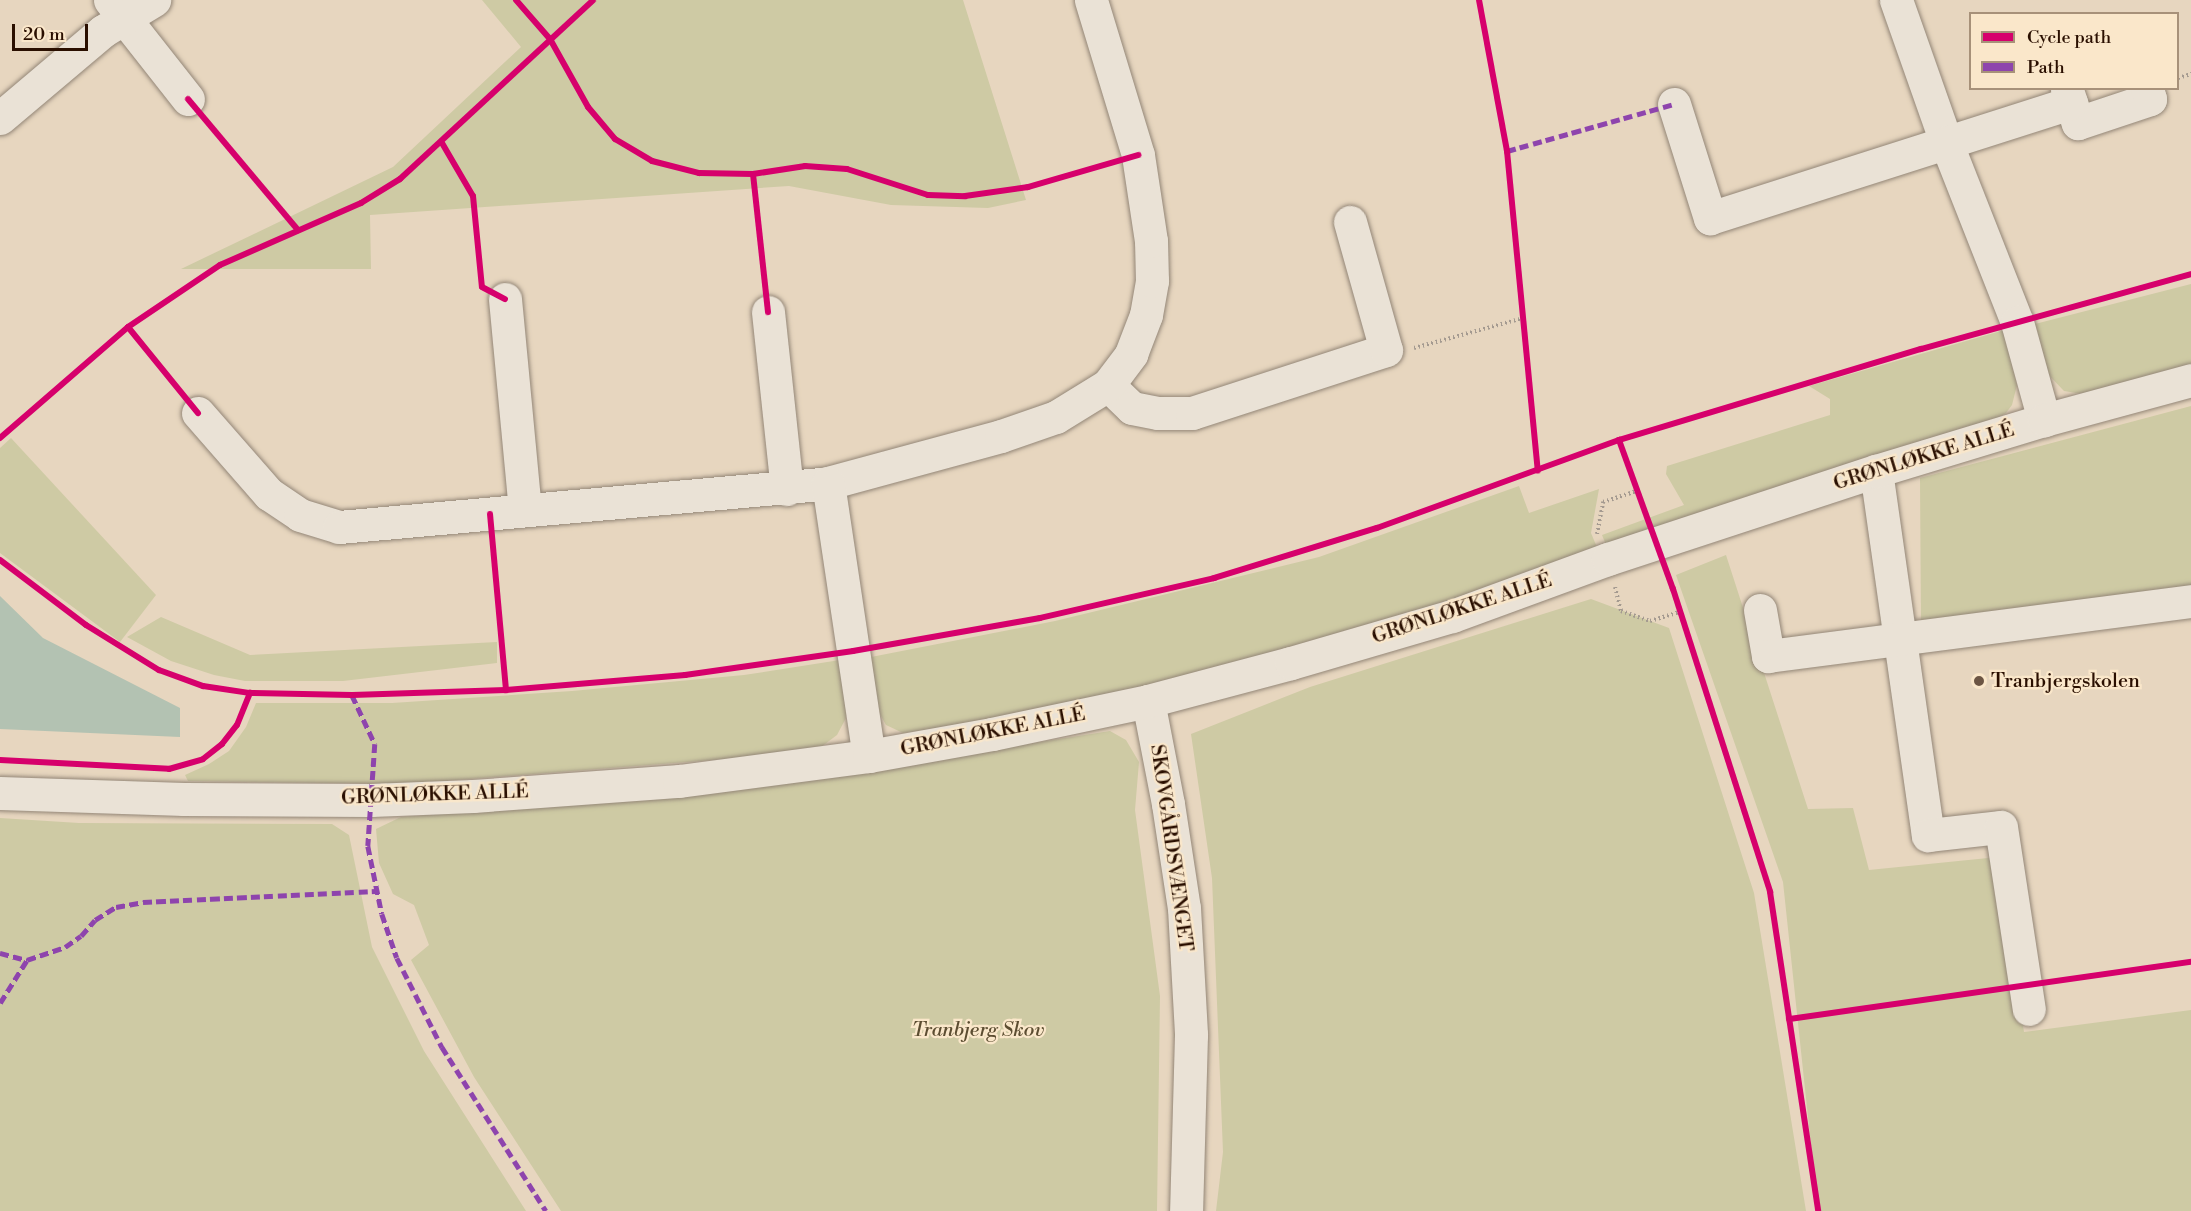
<!DOCTYPE html>
<meta charset="utf-8">
<style>
body{margin:0}
#map{position:relative;width:2191px;height:1211px;overflow:hidden;background:#e7d6bf;font-family:"Libre Bodoni",serif}
div>[style]{position:absolute}
.green>*{inset:0;background:#cecaa4}
.water>*{inset:0;background:#b3c2b2}
.path>*{height:4px;margin-top:-2px;transform-origin:0;background:repeating-linear-gradient(90deg,#a49a90 0 1.5px,transparent 0 4.5px)}
.roads{filter:drop-shadow(0 0 2px #938677) drop-shadow(0 0 2px #938677)}
.minor>*{height:33px;margin:-16.5px;padding:0 16.5px;transform-origin:16.5px;border-radius:16.5px;background:#eae2d6}
.quiet>*{height:4.5px;margin-top:-2.25px;transform-origin:0;background:repeating-linear-gradient(90deg,#8e44ad 0 9px,transparent 0 13.5px)}
.cycleway>*{height:6px;margin:-3px;padding:0 3px;transform-origin:3px;border-radius:3px;background:#d6006c}
.dots>*{width:16px;height:16px;translate:-50% -50%;box-sizing:border-box;border:3px solid #fae7ca;border-radius:50%}
span{translate:-50% -50%;white-space:nowrap;text-align:center;line-height:1.15;-webkit-text-stroke:4.5px #fae7ca;paint-order:stroke}
.street-label{font-size:20px;color:#2a0f00}
.poi-label{font-size:20px;color:#2a0f00}
.left{translate:0 -50%;text-align:left}
.park-label{font-size:20px;color:#5c4d31;font-style:italic}
.legend{position:absolute;left:1969px;top:12px;width:210px;height:78px;box-sizing:border-box;background:#fae7ca;border:2px solid #a79179;margin:0;padding:8px 10px;list-style:none;font-size:18px;color:#2a0f00}
.legend li{display:flex;align-items:center;gap:12px;height:30px}
.legend b{width:30px;border:2px solid #a79179}
.scale{position:absolute;left:12px;top:24px;width:76px;height:27px;box-sizing:border-box;border:3px solid #2a0f00;border-top:0;padding-left:8px;font-size:18px;line-height:21px;white-space:nowrap;color:#2a0f00;-webkit-text-stroke:4px #fae7ca;paint-order:stroke}
</style>
<div id="map">
<div class="green">
<div style="clip-path:polygon(482px 0,963px 0,1026px 200px,988px 208px,891px 205px,789px 186px,370px 215px,371px 269px,181px 269px,393px 167px,521px 47px)"></div>
<div style="clip-path:polygon(2191px 284px,2191px 370px,2082px 394px,2064px 391px,2043px 369px,2027px 326px)"></div>
<div style="clip-path:polygon(2001px 331px,2004px 332px,2017px 385px,2012px 405px,2006px 413px,1989px 423px,1606px 545px,1602px 535px,1684px 505px,1666px 474px,1667px 466px,1830px 415px,1830px 399px,1809px 386px)"></div>
<div style="clip-path:polygon(2191px 406px,2191px 590px,1921px 625px,1920px 478px)"></div>
<div style="clip-path:polygon(11px 438px,156px 595px,120px 642px,0 553px,0 448px)"></div>
<div style="clip-path:polygon(1519px 486px,1529px 513px,1599px 489px,1591px 533px,1599px 552px,1387px 622px,1137px 689px,950px 727px,903px 733px,886px 725px,875px 705px,866px 658px,1055px 621px,1319px 557px)"></div>
<div style="clip-path:polygon(1726px 555px,1808px 809px,1853px 808px,1869px 870px,1998px 857px,2024px 1032px,2191px 1010px,2191px 1211px,1818px 1211px,1783px 882px,1676px 575px)"></div>
<div style="clip-path:polygon(1591px 599px,1669px 628px,1754px 893px,1806px 1211px,1216px 1211px,1223px 1152px,1212px 878px,1191px 734px,1310px 687px)"></div>
<div style="clip-path:polygon(161px 617px,250px 655px,497px 642px,497px 663px,343px 681px,245px 681px,214px 675px,171px 661px,127px 637px)"></div>
<div style="clip-path:polygon(840px 660px,847px 693px,846px 718px,837px 735px,821px 747px,777px 755px,405px 784px,188px 781px,185px 775px,209px 764px,229px 751px,246px 727px,256px 703px,392px 703px,572px 691px,744px 675px)"></div>
<div style="clip-path:polygon(1110px 731px,1126px 740px,1139px 762px,1135px 810px,1160px 996px,1157px 1211px,561px 1211px,474px 1077px,411px 960px,429px 945px,414px 905px,393px 894px,379px 863px,376px 829px,401px 817px,723px 792px)"></div>
<div style="clip-path:polygon(0 818px,79px 823px,332px 824px,349px 835px,372px 947px,424px 1051px,526px 1211px,0 1211px)"></div>
</div>
<div class="water">
<div style="clip-path:polygon(0 596px,43px 638px,180px 708px,180px 737px,0 729px)"></div>
</div>
<div class="path">
<div style="left:2178px;top:78px;width:14px;rotate:-17deg"></div>
<div style="left:1414px;top:348px;width:114px;rotate:-15.3deg"></div>
<div style="left:1597px;top:534px;width:33px;rotate:-79deg"></div>
<div style="left:1603px;top:502px;width:38px;rotate:-18deg"></div>
<div style="left:1615px;top:587px;width:25px;rotate:76deg"></div>
<div style="left:1621px;top:611px;width:31px;rotate:19deg"></div>
<div style="left:1650px;top:621px;width:30px;rotate:-17deg"></div>
</div>
<div class="roads">
<div class="minor">
<div style="left:110px;top:0;width:126px;rotate:51.8deg"></div>
<div style="left:1896px;top:0;width:151px;rotate:70.6deg"></div>
<div style="left:1946px;top:142px;width:193px;rotate:68.5deg"></div>
<div style="left:2017px;top:322px;width:102px;rotate:74.6deg"></div>
<div style="left:2067px;top:90px;width:35px;rotate:72deg"></div>
<div style="left:2078px;top:123px;width:76px;rotate:-18.4deg"></div>
<div style="left:2150px;top:99px;width:11px;rotate:-105deg"></div>
<div style="left:1674px;top:104px;width:120px;rotate:72.5deg"></div>
<div style="left:1710px;top:218px;width:379px;rotate:-17.7deg"></div>
<div style="left:0;top:118px;width:135px;rotate:-40.2deg"></div>
<div style="left:103px;top:31px;width:60px;rotate:-31.3deg"></div>
<div style="left:505px;top:299px;width:212px;rotate:84.6deg"></div>
<div style="left:768px;top:312px;width:178px;rotate:83.9deg"></div>
<div style="left:1108px;top:385px;width:33px;rotate:44deg"></div>
<div style="left:1132px;top:408px;width:26px;rotate:11deg"></div>
<div style="left:1158px;top:413px;width:34px"></div>
<div style="left:1192px;top:413px;width:204px;rotate:-18deg"></div>
<div style="left:1386px;top:350px;width:133px;rotate:-105.7deg"></div>
<div style="left:198px;top:413px;width:108px;rotate:48.8deg"></div>
<div style="left:269px;top:494px;width:37px;rotate:34deg"></div>
<div style="left:300px;top:515px;width:41px;rotate:17.1deg"></div>
<div style="left:339px;top:527px;width:491px;rotate:-5.1deg"></div>
<div style="left:828px;top:483px;width:179px;rotate:-15.2deg"></div>
<div style="left:1001px;top:436px;width:58px;rotate:-19.1deg"></div>
<div style="left:1056px;top:417px;width:61px;rotate:-31.6deg"></div>
<div style="left:1108px;top:385px;width:39px;rotate:-53deg"></div>
<div style="left:1131px;top:354px;width:42px;rotate:-69deg"></div>
<div style="left:1146px;top:315px;width:35px;rotate:-80deg"></div>
<div style="left:1152px;top:281px;width:40px;rotate:-91.4deg"></div>
<div style="left:1151px;top:241px;width:87px;rotate:-98.6deg"></div>
<div style="left:1138px;top:155px;width:162px;rotate:-106.9deg"></div>
<div style="left:1876px;top:471px;width:368px;rotate:81.9deg"></div>
<div style="left:1928px;top:835px;width:73px;rotate:-6.3deg"></div>
<div style="left:2001px;top:827px;width:184px;rotate:81.3deg"></div>
<div style="left:828px;top:483px;width:276px;rotate:81.5deg"></div>
<div style="left:1760px;top:610px;width:47px;rotate:80.1deg"></div>
<div style="left:1768px;top:656px;width:427px;rotate:-7.4deg"></div>
<div style="left:1148px;top:701px;width:105px;rotate:79deg"></div>
<div style="left:1168px;top:804px;width:105px;rotate:81.3deg"></div>
<div style="left:1184px;top:908px;width:127px;rotate:86.8deg"></div>
<div style="left:1191px;top:1035px;width:176px;rotate:91.6deg"></div>
<div style="left:0;top:793px;width:184px;rotate:1.9deg"></div>
<div style="left:184px;top:799px;width:187px;rotate:0.3deg"></div>
<div style="left:371px;top:800px;width:102px;rotate:-2.2deg"></div>
<div style="left:473px;top:796px;width:207px;rotate:-4.2deg"></div>
<div style="left:679px;top:781px;width:192px;rotate:-7.5deg"></div>
<div style="left:869px;top:756px;width:125px;rotate:-10.1deg"></div>
<div style="left:992px;top:734px;width:159px;rotate:-11.9deg"></div>
<div style="left:1148px;top:701px;width:148px;rotate:-14.9deg"></div>
<div style="left:1291px;top:663px;width:168px;rotate:-16.3deg"></div>
<div style="left:1452px;top:616px;width:166px;rotate:-20.1deg"></div>
<div style="left:1608px;top:559px;width:282px;rotate:-18.2deg"></div>
<div style="left:1876px;top:471px;width:176px;rotate:-16.9deg"></div>
<div style="left:2044px;top:420px;width:152px;rotate:-15.2deg"></div>
</div>
</div>
<div class="quiet">
<div style="left:1507px;top:151px;width:173px;rotate:-15.7deg"></div>
<div style="left:352px;top:695px;width:54px;rotate:64.9deg"></div>
<div style="left:375px;top:744px;width:102px;rotate:93.9deg"></div>
<div style="left:368px;top:846px;width:69px;rotate:78.4deg"></div>
<div style="left:382px;top:914px;width:46px;rotate:71.2deg"></div>
<div style="left:397px;top:958px;width:100px;rotate:63.2deg"></div>
<div style="left:442px;top:1047px;width:194px;rotate:57.6deg"></div>
<div style="left:0;top:953px;width:28px;rotate:15deg"></div>
<div style="left:0;top:1003px;width:51px;rotate:-57.9deg"></div>
<div style="left:27px;top:960px;width:40px;rotate:-18.9deg"></div>
<div style="left:65px;top:947px;width:19px;rotate:-35deg"></div>
<div style="left:81px;top:936px;width:21px;rotate:-49deg"></div>
<div style="left:95px;top:920px;width:25px;rotate:-32deg"></div>
<div style="left:116px;top:907px;width:27px;rotate:-10deg"></div>
<div style="left:143px;top:902px;width:233px;rotate:-2.7deg"></div>
</div>
<div class="cycleway">
<div style="left:516px;top:0;width:52px;rotate:48.9deg"></div>
<div style="left:550px;top:39px;width:78px;rotate:60.8deg"></div>
<div style="left:588px;top:107px;width:42px;rotate:49.8deg"></div>
<div style="left:615px;top:139px;width:43px;rotate:30.7deg"></div>
<div style="left:652px;top:161px;width:49px;rotate:14.3deg"></div>
<div style="left:699px;top:173px;width:54px;rotate:1.1deg"></div>
<div style="left:753px;top:174px;width:53px;rotate:-8.7deg"></div>
<div style="left:805px;top:166px;width:42px;rotate:4.1deg"></div>
<div style="left:847px;top:169px;width:85px;rotate:17.8deg"></div>
<div style="left:928px;top:195px;width:37px;rotate:2deg"></div>
<div style="left:965px;top:196px;width:64px;rotate:-8.1deg"></div>
<div style="left:1028px;top:187px;width:115px;rotate:-16.2deg"></div>
<div style="left:1479px;top:0;width:154px;rotate:79.5deg"></div>
<div style="left:1507px;top:151px;width:321px;rotate:84.5deg"></div>
<div style="left:188px;top:99px;width:171px;rotate:50deg"></div>
<div style="left:442px;top:143px;width:61px;rotate:59.7deg"></div>
<div style="left:473px;top:196px;width:91px;rotate:84.4deg"></div>
<div style="left:482px;top:287px;width:26px;rotate:28deg"></div>
<div style="left:753px;top:174px;width:139px;rotate:83.8deg"></div>
<div style="left:128px;top:327px;width:111px;rotate:50.9deg"></div>
<div style="left:0;top:438px;width:169px;rotate:-40.9deg"></div>
<div style="left:128px;top:327px;width:111px;rotate:-34deg"></div>
<div style="left:220px;top:265px;width:154px;rotate:-23.7deg"></div>
<div style="left:361px;top:203px;width:46px;rotate:-31.6deg"></div>
<div style="left:400px;top:179px;width:263px;rotate:-42.8deg"></div>
<div style="left:1619px;top:440px;width:158px;rotate:70.1deg"></div>
<div style="left:1673px;top:589px;width:318px;rotate:72.2deg"></div>
<div style="left:1770px;top:892px;width:323px;rotate:81.4deg"></div>
<div style="left:490px;top:514px;width:177px;rotate:84.8deg"></div>
<div style="left:0;top:560px;width:108px;rotate:37.1deg"></div>
<div style="left:86px;top:625px;width:86px;rotate:31.7deg"></div>
<div style="left:159px;top:670px;width:47px;rotate:20deg"></div>
<div style="left:203px;top:686px;width:48px;rotate:8.5deg"></div>
<div style="left:250px;top:693px;width:102px;rotate:1.1deg"></div>
<div style="left:352px;top:695px;width:154px;rotate:-1.9deg"></div>
<div style="left:506px;top:690px;width:180px;rotate:-4.8deg"></div>
<div style="left:685px;top:675px;width:170px;rotate:-8.1deg"></div>
<div style="left:853px;top:651px;width:190px;rotate:-10deg"></div>
<div style="left:1040px;top:618px;width:179px;rotate:-12.9deg"></div>
<div style="left:1214px;top:578px;width:170px;rotate:-17.1deg"></div>
<div style="left:1377px;top:528px;width:258px;rotate:-20deg"></div>
<div style="left:1619px;top:440px;width:315px;rotate:-16.8deg"></div>
<div style="left:1921px;top:349px;width:280px;rotate:-15.5deg"></div>
<div style="left:0;top:760px;width:169px;rotate:3deg"></div>
<div style="left:169px;top:769px;width:35px;rotate:-16deg"></div>
<div style="left:203px;top:759px;width:24px;rotate:-38deg"></div>
<div style="left:222px;top:744px;width:24px;rotate:-52deg"></div>
<div style="left:237px;top:725px;width:35px;rotate:-68deg"></div>
<div style="left:1789px;top:1019px;width:406px;rotate:-8.1deg"></div>
</div>
<div class="dots">
<div style="left:1979px;top:681px;background:#6c5543"></div>
</div>
<div class="street-label">
<span style="left:1924px;top:457px;rotate:-17deg">GRØNLØKKE ALLÉ</span>
<span style="left:1462px;top:609px;rotate:-18deg">GRØNLØKKE ALLÉ</span>
<span style="left:993px;top:732px;rotate:-11deg">GRØNLØKKE ALLÉ</span>
<span style="left:435px;top:795px;rotate:-2deg">GRØNLØKKE ALLÉ</span>
<span style="left:1171px;top:848px;rotate:82deg">SKOVGÅRDSVÆNGET</span>
</div>
<div class="poi-label">
<span class="left" style="left:1991px;top:681px">Tranbjergskolen</span>
</div>
<div class="park-label">
<span style="left:978px;top:1030px">Tranbjerg Skov</span>
</div>
<ul class="legend">
<li><b style="height:8px;background:#d6006c"></b>Cycle path</li>
<li><b style="height:8px;background:#8e44ad"></b>Path</li>
</ul>
<div class="scale">20 m</div>
</div>
